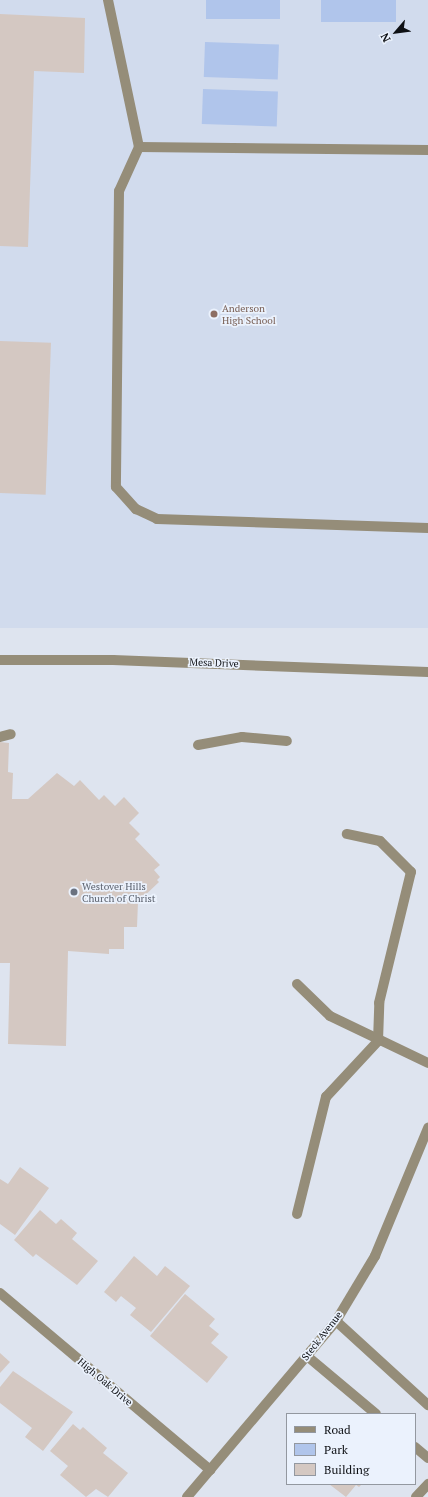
<!DOCTYPE html>
<style>
body{margin:0}
#map{position:relative;width:428px;height:1497px;overflow:hidden;background:#dee4ef;font-family:"PT Serif",serif}
div>[style]{position:absolute}
.built>*{inset:0;background:#d1dbed;transform-origin:0 0}
.green>*{inset:0;background:#b0c5eb;transform-origin:0 0}
.building>*{inset:0;background:#d4c8c2;transform-origin:0 0}
.minor>*{height:10px;margin:-5px;padding:0 5px;transform-origin:5px;border-radius:5px;background:#958d79}
.dots>*{width:11px;height:11px;translate:-50% -50%;box-sizing:border-box;border:2px solid #ebf2fd;border-radius:50%}
span{translate:-50% -50%;white-space:nowrap;text-align:center;line-height:1.15;-webkit-text-stroke:3.5px #ebf2fd;paint-order:stroke}
.education-label{font-size:10px;color:#785e54}
.left{translate:0 -50%;text-align:left}
.street-label{font-size:10px;color:#0e1014}
.worship-label{font-size:10px;color:#5b616d}
.legend{position:absolute;left:286px;top:1413px;width:130px;height:72px;box-sizing:border-box;background:#ebf2fd;border:1px solid #9398a0;margin:0;padding:5px 7px;list-style:none;font-size:12px;color:#0e1014}
.legend li{display:flex;align-items:center;gap:8px;height:20px}
.legend b{width:20px;border:1px solid #9398a0}
.north{position:absolute;left:376px;top:12px;width:40px;height:40px;-webkit-text-stroke:3px #ebf2fd;paint-order:stroke;rotate:242deg;font-size:11px;font-weight:700;line-height:16px;text-align:center;color:#0e1014}
.north::after{content:'';display:block;margin:auto;width:14px;height:18px;background:#0e1014;clip-path:polygon(50% 0,100% 100%,50% 72%,0 100%)}
</style>
<div id="map">
<div class="built">
<div style="left:0;top:0;width:428px;height:628px"></div>
</div>
<div class="green">
<div style="left:206px;top:0;width:74px;height:19px"></div>
<div style="left:321px;top:0;width:75px;height:22px"></div>
<div style="left:205px;top:42px;width:74px;height:35px;rotate:2deg"></div>
<div style="left:203px;top:89px;width:75px;height:35px;rotate:2deg"></div>
</div>
<div class="building">
<div style="clip-path:polygon(0 14px,85px 18px,84px 73px,34px 71px,28px 247px,0 246px)"></div>
<div style="left:0;top:341px;width:51px;height:152px;rotate:2deg"></div>
<div style="clip-path:polygon(0 742px,9px 743px,8px 772px,13px 773px,12px 799px,28px 799px,57px 773px,74px 786px,80px 780px,99px 800px,104px 795px,115px 806px,124px 797px,139px 813px,129px 823px,140px 834px,135px 839px,160px 865px,154px 870px,160px 877px,157px 880px,159px 882px,138px 902px,137px 927px,124px 927px,124px 949px,109px 949px,109px 954px,68px 951px,66px 1046px,8px 1044px,10px 963px,0 963px)"></div>
<div style="clip-path:polygon(20px 1167px,49px 1188px,15px 1235px,0 1224px,0 1179px,8px 1184px)"></div>
<div style="clip-path:polygon(40px 1210px,56px 1224px,61px 1219px,77px 1233px,72px 1239px,98px 1261px,77px 1285px,36px 1254px,33px 1257px,14px 1240px)"></div>
<div style="clip-path:polygon(134px 1256px,157px 1276px,165px 1266px,190px 1286px,151px 1332px,130px 1315px,136px 1308px,121px 1296px,116px 1302px,104px 1292px)"></div>
<div style="clip-path:polygon(185px 1294px,215px 1319px,209px 1326px,219px 1334px,211px 1343px,228px 1357px,207px 1383px,150px 1336px)"></div>
<div style="clip-path:polygon(0 1353px,10px 1362px,0 1373px)"></div>
<div style="clip-path:polygon(13px 1371px,73px 1412px,43px 1451px,25px 1437px,32px 1428px,0 1403px,0 1387px)"></div>
<div style="clip-path:polygon(73px 1424px,80px 1430px,83px 1427px,107px 1448px,103px 1453px,128px 1473px,108px 1497px,96px 1489px,86px 1497px,60px 1475px,68px 1466px,50px 1451px)"></div>
<div style="clip-path:polygon(329px 1484px,362px 1484px,359px 1487px,356px 1485px,346px 1497px)"></div>
</div>
<div class="minor">
<div style="left:108px;top:0;width:150px;rotate:78.1deg"></div>
<div style="left:139px;top:147px;width:289px;rotate:0.6deg"></div>
<div style="left:139px;top:147px;width:48px;rotate:114.4deg"></div>
<div style="left:119px;top:191px;width:296px;rotate:90.6deg"></div>
<div style="left:116px;top:487px;width:30px;rotate:48deg"></div>
<div style="left:136px;top:509px;width:23px;rotate:25deg"></div>
<div style="left:157px;top:519px;width:271px;rotate:1.9deg"></div>
<div style="left:0;top:660px;width:113px"></div>
<div style="left:113px;top:660px;width:315px;rotate:2.2deg"></div>
<div style="left:0;top:737px;width:11px;rotate:-15deg"></div>
<div style="left:198px;top:745px;width:45px;rotate:-10.3deg"></div>
<div style="left:242px;top:737px;width:45px;rotate:5.1deg"></div>
<div style="left:297px;top:984px;width:46px;rotate:44.1deg"></div>
<div style="left:330px;top:1016px;width:109px;rotate:25.6deg"></div>
<div style="left:297px;top:1214px;width:121px;rotate:-76.1deg"></div>
<div style="left:326px;top:1097px;width:76px;rotate:-47.1deg"></div>
<div style="left:378px;top:1041px;width:38px;rotate:-88deg"></div>
<div style="left:379px;top:1003px;width:135px;rotate:-76.3deg"></div>
<div style="left:411px;top:872px;width:44px;rotate:-135deg"></div>
<div style="left:380px;top:841px;width:34px;rotate:-168deg"></div>
<div style="left:0;top:1293px;width:275px;rotate:40.1deg"></div>
<div style="left:336px;top:1321px;width:125px;rotate:42.4deg"></div>
<div style="left:307px;top:1356px;width:90px;rotate:40deg"></div>
<div style="left:415px;top:1447px;width:17px;rotate:40deg"></div>
<div style="left:187px;top:1497px;width:231px;rotate:-49.7deg"></div>
<div style="left:336px;top:1321px;width:76px;rotate:-59deg"></div>
<div style="left:375px;top:1256px;width:139px;rotate:-67.5deg"></div>
<div style="left:416px;top:1497px;width:18px;rotate:-47deg"></div>
</div>
<div class="dots">
<div style="left:214px;top:314px;background:#8d6e63"></div>
<div style="left:74px;top:892px;background:#6b7280"></div>
</div>
<div class="education-label">
<span class="left" style="left:222px;top:314px">Anderson<br>High School</span>
</div>
<div class="street-label">
<span style="left:214px;top:663px;rotate:2deg">Mesa Drive</span>
<span style="left:322px;top:1336px;rotate:-52deg">Steck Avenue</span>
<span style="left:105px;top:1382px;rotate:40deg">High Oak Drive</span>
</div>
<div class="worship-label">
<span class="left" style="left:82px;top:892px">Westover Hills<br>Church of Christ</span>
</div>
<ul class="legend">
<li><b style="height:5px;background:#958d79"></b>Road</li>
<li><b style="height:11px;background:#b0c5eb"></b>Park</li>
<li><b style="height:11px;background:#d4c8c2"></b>Building</li>
</ul>
<div class="north">N</div>
</div>
